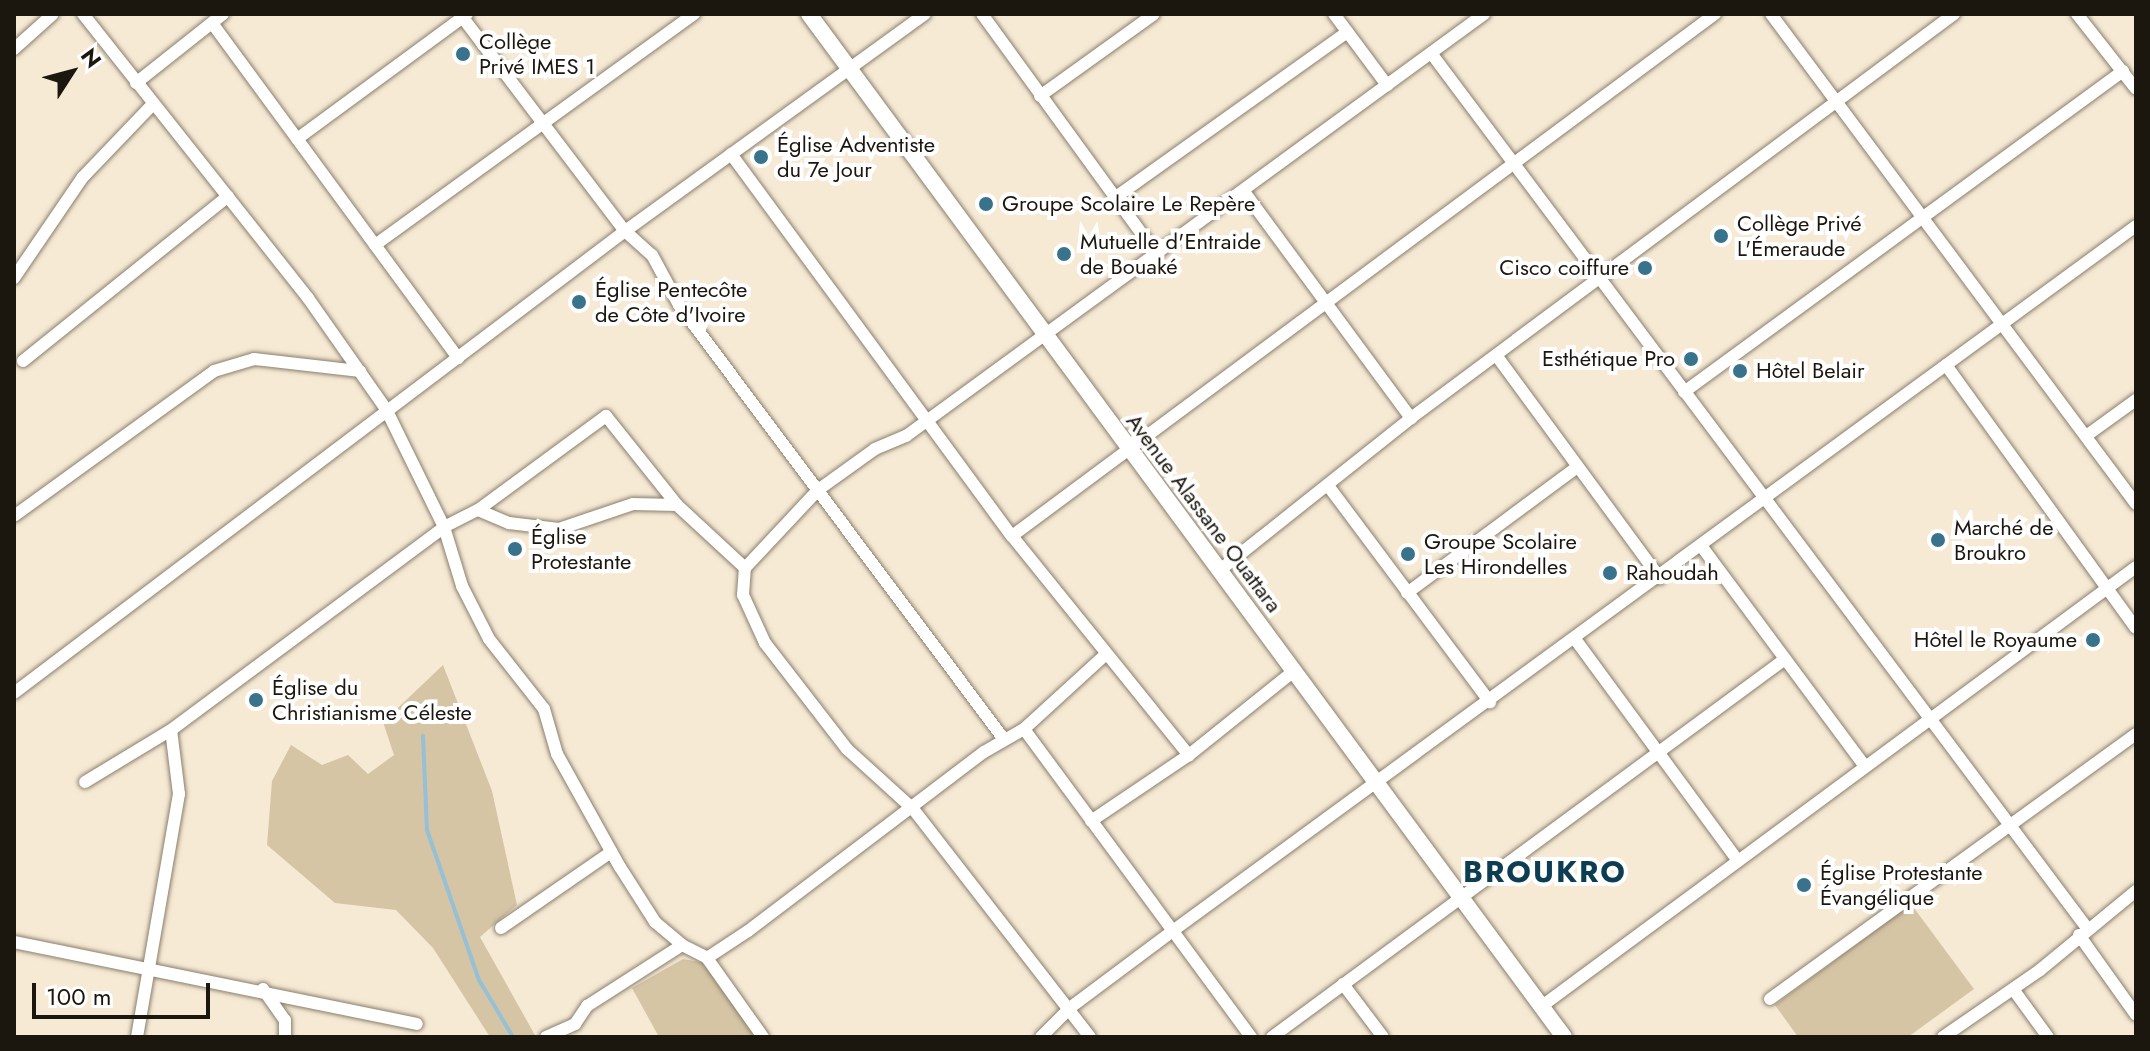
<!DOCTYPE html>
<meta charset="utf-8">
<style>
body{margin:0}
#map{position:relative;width:2150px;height:1051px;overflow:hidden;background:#f6ead5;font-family:Jost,sans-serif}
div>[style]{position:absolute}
.green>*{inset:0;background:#d5c5a5}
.stream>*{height:4px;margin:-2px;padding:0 2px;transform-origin:2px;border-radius:2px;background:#95c0d5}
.roads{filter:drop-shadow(0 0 2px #897f6b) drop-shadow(0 0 2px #897f6b)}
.minor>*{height:12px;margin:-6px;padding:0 6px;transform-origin:6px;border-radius:6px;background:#fff}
.tertiary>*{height:16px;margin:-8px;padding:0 8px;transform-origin:8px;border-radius:8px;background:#fff}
.dots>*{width:22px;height:22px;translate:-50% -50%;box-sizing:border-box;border:4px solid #fff;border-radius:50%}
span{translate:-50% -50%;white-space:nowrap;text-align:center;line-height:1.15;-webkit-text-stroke:8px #fff;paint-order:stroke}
.poi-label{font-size:22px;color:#1b170f}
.left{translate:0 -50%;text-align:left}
.right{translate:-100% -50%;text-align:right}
.street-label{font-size:22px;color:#1b170f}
.district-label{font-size:30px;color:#0c3d51;font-weight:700;letter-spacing:2px}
.frame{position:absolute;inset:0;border:16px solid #1b170f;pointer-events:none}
.north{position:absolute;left:32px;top:32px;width:80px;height:80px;-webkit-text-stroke:6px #fff;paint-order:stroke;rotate:54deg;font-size:22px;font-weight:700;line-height:32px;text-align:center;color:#1b170f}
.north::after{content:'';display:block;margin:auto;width:28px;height:36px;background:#1b170f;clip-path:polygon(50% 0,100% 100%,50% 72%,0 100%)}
.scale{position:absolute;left:32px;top:983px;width:178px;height:36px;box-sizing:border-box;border:4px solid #1b170f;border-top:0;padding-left:10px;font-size:24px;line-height:28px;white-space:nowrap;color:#1b170f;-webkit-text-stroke:6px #fff;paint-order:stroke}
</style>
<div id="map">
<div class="green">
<div style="clip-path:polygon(443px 665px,492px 791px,517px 905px,480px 937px,536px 1037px,490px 1037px,433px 948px,396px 910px,335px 903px,267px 845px,272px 781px,291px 745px,322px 765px,348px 755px,368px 774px,394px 755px,383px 722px)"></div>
<div style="clip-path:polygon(1911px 904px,1974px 989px,1908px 1037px,1798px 1037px,1775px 1005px)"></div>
<div style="clip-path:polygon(683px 959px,705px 963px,758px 1037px,659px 1037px,632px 988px)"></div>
</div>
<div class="stream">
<div style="left:423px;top:736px;width:94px;rotate:87.6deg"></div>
<div style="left:427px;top:830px;width:159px;rotate:70.9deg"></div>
<div style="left:479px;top:980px;width:66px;rotate:59.2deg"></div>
</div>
<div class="roads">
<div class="minor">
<div style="left:83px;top:14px;width:362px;rotate:51.6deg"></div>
<div style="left:308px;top:298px;width:136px;rotate:54.9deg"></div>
<div style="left:386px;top:409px;width:131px;rotate:63.8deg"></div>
<div style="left:444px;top:527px;width:62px;rotate:73deg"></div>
<div style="left:462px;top:586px;width:59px;rotate:63deg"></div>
<div style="left:489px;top:639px;width:89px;rotate:51.8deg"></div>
<div style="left:544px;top:709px;width:47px;rotate:73.9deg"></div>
<div style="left:557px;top:754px;width:129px;rotate:60.9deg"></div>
<div style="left:620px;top:867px;width:65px;rotate:57.5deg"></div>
<div style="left:655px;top:922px;width:35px;rotate:40deg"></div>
<div style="left:682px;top:945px;width:28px;rotate:27deg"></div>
<div style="left:707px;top:958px;width:49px;rotate:-33.4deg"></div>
<div style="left:748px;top:931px;width:296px;rotate:-37.2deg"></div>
<div style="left:984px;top:752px;width:46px;rotate:-29.9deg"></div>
<div style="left:1024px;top:729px;width:111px;rotate:-42.4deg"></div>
<div style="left:460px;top:14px;width:273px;rotate:52.8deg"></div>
<div style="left:625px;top:231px;width:36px;rotate:42deg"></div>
<div style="left:652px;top:255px;width:57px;rotate:61.6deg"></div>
<div style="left:679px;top:305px;width:541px;rotate:53.19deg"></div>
<div style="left:982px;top:14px;width:298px;rotate:54deg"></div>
<div style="left:1334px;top:14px;width:89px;rotate:53.3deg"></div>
<div style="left:1771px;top:14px;width:611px;rotate:53.32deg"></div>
<div style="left:2077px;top:14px;width:95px;rotate:51.8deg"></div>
<div style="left:212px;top:23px;width:416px;rotate:53.7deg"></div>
<div style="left:14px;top:49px;width:52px;rotate:-41.9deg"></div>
<div style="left:1431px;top:53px;width:1094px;rotate:53.14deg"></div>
<div style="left:136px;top:83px;width:111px;rotate:-38.4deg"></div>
<div style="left:1040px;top:96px;width:140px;rotate:-35.7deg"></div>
<div style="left:297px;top:139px;width:211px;rotate:-36.3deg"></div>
<div style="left:731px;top:154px;width:474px;rotate:53.7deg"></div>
<div style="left:1012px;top:536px;width:282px;rotate:51.1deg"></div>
<div style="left:1245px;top:193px;width:280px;rotate:53.6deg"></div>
<div style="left:1116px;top:197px;width:284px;rotate:-35.5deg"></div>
<div style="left:375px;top:245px;width:394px;rotate:-35.9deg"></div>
<div style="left:14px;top:278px;width:122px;rotate:-55.7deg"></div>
<div style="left:83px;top:177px;width:101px;rotate:-46.2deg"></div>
<div style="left:1496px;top:355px;width:277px;rotate:53.7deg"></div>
<div style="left:23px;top:361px;width:263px;rotate:-38.8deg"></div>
<div style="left:1946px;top:365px;width:324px;rotate:54.2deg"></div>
<div style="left:1684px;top:392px;width:544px;rotate:-36.17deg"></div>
<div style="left:2086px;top:436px;width:62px;rotate:-35.8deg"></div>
<div style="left:1329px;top:487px;width:269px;rotate:53.2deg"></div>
<div style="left:478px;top:510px;width:159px;rotate:-36.3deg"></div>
<div style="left:606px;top:416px;width:114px;rotate:51.4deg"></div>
<div style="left:14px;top:516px;width:247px;rotate:-35.9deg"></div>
<div style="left:214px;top:371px;width:42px;rotate:-16.7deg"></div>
<div style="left:254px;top:359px;width:107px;rotate:6.5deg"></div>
<div style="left:1012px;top:536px;width:876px;rotate:-36.6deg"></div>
<div style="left:1702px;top:547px;width:272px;rotate:53.4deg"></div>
<div style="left:1220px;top:570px;width:244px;rotate:-38.5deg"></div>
<div style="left:1411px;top:418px;width:677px;rotate:-36.65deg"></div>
<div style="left:1407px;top:593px;width:212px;rotate:-36.5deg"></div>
<div style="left:1575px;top:639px;width:272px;rotate:53.7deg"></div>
<div style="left:14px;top:693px;width:766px;rotate:-37.09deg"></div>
<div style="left:625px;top:231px;width:370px;rotate:-35.9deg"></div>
<div style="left:1024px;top:729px;width:383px;rotate:53.6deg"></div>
<div style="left:85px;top:782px;width:100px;rotate:-31.2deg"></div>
<div style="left:171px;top:730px;width:340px;rotate:-36.6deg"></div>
<div style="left:444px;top:527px;width:38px;rotate:-27deg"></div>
<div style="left:478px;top:510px;width:34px;rotate:23deg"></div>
<div style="left:509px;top:523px;width:50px;rotate:6.8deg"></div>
<div style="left:559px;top:529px;width:78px;rotate:-18.7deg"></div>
<div style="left:633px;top:504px;width:44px;rotate:1.3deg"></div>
<div style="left:677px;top:505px;width:93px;rotate:42.8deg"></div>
<div style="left:1091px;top:821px;width:118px;rotate:-34deg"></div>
<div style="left:1189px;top:755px;width:134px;rotate:-38.7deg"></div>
<div style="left:501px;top:928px;width:134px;rotate:-34.6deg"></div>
<div style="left:2079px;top:935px;width:98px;rotate:54.5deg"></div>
<div style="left:14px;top:942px;width:411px;rotate:11.5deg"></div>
<div style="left:707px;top:958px;width:97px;rotate:54.7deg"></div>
<div style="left:1343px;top:984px;width:66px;rotate:53deg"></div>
<div style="left:263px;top:989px;width:38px;rotate:55deg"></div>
<div style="left:285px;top:1020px;width:17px;rotate:90deg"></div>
<div style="left:2013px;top:989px;width:59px;rotate:53.9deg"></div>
<div style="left:1770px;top:999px;width:452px;rotate:-35.9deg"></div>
<div style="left:1542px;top:1006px;width:739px;rotate:-36.47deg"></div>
<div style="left:137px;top:1037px;width:247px;rotate:-80.2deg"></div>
<div style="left:179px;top:794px;width:64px;rotate:-97.1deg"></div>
<div style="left:546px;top:1037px;width:32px;rotate:-24deg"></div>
<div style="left:575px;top:1024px;width:22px;rotate:-56deg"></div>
<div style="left:587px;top:1006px;width:113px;rotate:-32.7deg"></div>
<div style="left:1041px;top:1037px;width:42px;rotate:-45deg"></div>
<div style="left:1071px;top:1007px;width:129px;rotate:-36.8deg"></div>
<div style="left:1174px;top:930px;width:1192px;rotate:-36.2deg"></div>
<div style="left:1090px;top:1037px;width:289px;rotate:-127.8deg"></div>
<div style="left:913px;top:809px;width:89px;rotate:-137.7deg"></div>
<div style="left:847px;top:749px;width:134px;rotate:-127.7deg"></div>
<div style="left:765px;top:643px;width:53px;rotate:-114.6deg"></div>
<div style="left:743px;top:595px;width:27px;rotate:-86deg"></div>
<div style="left:745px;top:568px;width:107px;rotate:-46.9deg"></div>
<div style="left:818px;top:490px;width:70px;rotate:-35.7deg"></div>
<div style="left:875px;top:449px;width:34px;rotate:-23deg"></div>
<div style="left:906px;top:436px;width:716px;rotate:-36.13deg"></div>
<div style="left:1272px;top:1037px;width:637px;rotate:-36.38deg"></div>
<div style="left:1943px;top:1037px;width:118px;rotate:-34.6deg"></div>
<div style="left:2040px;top:970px;width:124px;rotate:-39.5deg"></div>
</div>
<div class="tertiary">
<div style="left:809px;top:14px;width:1271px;rotate:53.57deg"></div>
</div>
</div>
<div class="dots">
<div style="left:463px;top:54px;background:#39728b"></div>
<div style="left:761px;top:157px;background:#39728b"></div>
<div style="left:986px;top:204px;background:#39728b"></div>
<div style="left:1721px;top:236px;background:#39728b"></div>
<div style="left:1064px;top:254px;background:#39728b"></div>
<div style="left:1645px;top:268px;background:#39728b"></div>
<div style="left:579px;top:302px;background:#39728b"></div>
<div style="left:1691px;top:359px;background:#39728b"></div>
<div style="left:1740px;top:371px;background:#39728b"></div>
<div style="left:1938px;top:540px;background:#39728b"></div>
<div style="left:515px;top:549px;background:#39728b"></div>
<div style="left:1408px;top:554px;background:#39728b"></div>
<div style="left:1610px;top:573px;background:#39728b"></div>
<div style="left:2093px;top:640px;background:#39728b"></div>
<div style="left:256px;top:700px;background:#39728b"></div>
<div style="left:1804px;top:885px;background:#39728b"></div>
</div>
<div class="poi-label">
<span class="left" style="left:479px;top:54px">Collège<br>Privé IMES 1</span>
<span class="left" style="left:777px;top:157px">Église Adventiste<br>du 7e Jour</span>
<span class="left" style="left:1002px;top:204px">Groupe Scolaire Le Repère</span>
<span class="left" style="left:1737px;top:236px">Collège Privé<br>L'Émeraude</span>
<span class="left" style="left:1080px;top:254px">Mutuelle d'Entraide<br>de Bouaké</span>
<span class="right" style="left:1629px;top:268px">Cisco coiffure</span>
<span class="left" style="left:595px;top:302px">Église Pentecôte<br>de Côte d'Ivoire</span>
<span class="right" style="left:1675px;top:359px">Esthétique Pro</span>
<span class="left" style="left:1756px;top:371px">Hôtel Belair</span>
<span class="left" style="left:1954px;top:540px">Marché de<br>Broukro</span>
<span class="left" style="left:531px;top:549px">Église<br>Protestante</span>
<span class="left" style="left:1424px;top:554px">Groupe Scolaire<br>Les Hirondelles</span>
<span class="left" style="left:1626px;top:573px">Rahoudah</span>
<span class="right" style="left:2077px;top:640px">Hôtel le Royaume</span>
<span class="left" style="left:272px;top:700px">Église du<br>Christianisme Céleste</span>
<span class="left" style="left:1820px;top:885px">Église Protestante<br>Évangélique</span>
</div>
<div class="street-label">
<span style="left:1204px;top:513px;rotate:53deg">Avenue Alassane Ouattara</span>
</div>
<div class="district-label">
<span style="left:1545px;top:872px">BROUKRO</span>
</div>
<div class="frame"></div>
<div class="north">N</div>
<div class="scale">100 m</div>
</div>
